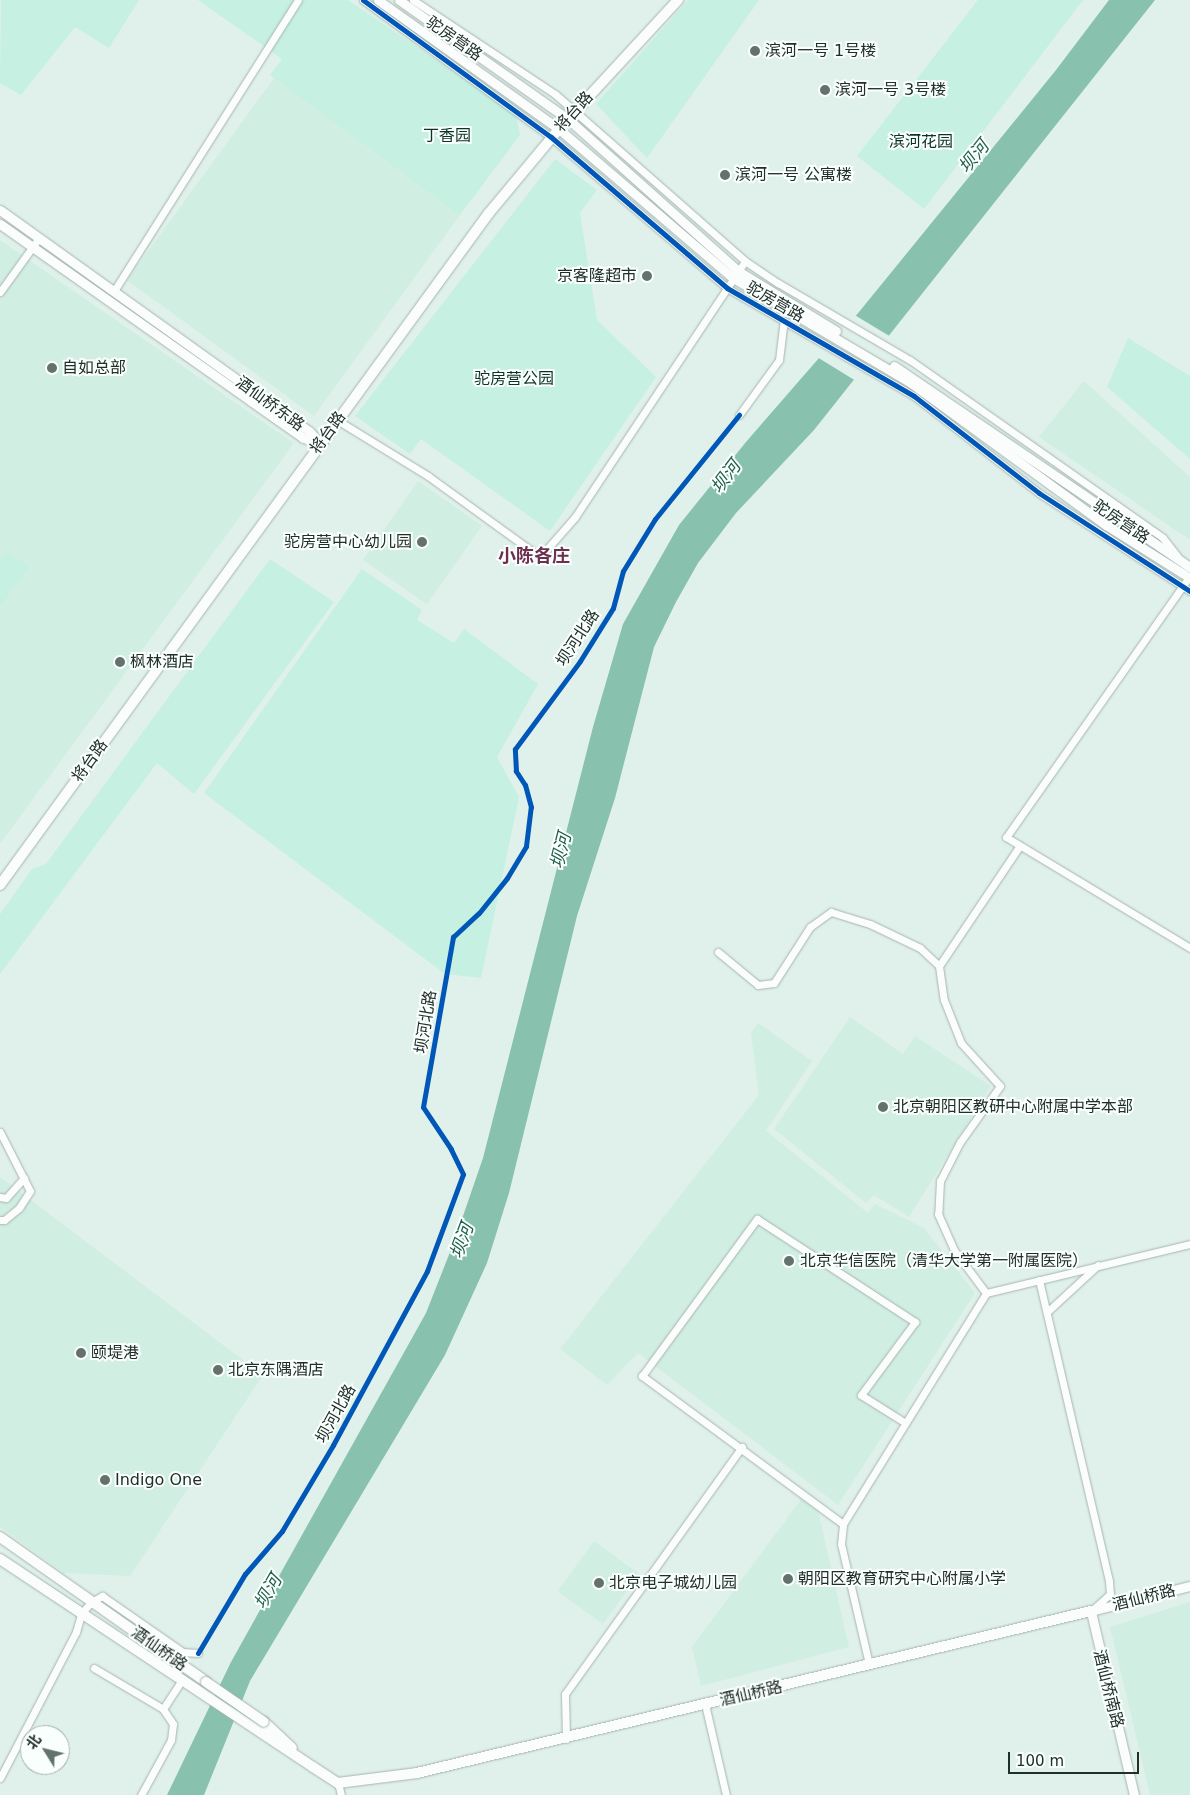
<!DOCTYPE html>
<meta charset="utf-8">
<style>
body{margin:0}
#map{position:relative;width:1190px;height:1795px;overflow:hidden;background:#e0f1eb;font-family:"DejaVu Sans","Noto Sans SC",sans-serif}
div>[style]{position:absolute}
.built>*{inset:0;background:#d1eee3;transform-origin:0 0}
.green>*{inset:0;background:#c6f0e1}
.water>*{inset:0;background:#88c1ad}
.pier>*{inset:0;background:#e0f1eb}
.roads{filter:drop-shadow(0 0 1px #a7b4af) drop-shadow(0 0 1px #a7b4af)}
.minor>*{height:7px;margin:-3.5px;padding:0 3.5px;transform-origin:3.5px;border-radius:3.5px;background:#fafdfc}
.tertiary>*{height:9px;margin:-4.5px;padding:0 4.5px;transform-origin:4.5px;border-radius:4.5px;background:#fafdfc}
.secondary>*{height:10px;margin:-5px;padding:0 5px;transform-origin:5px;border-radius:5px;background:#fafdfc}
.primary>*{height:10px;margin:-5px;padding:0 5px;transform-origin:5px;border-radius:5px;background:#fafdfc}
.bridges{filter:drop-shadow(0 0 1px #a7b4af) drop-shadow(0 0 1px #a7b4af)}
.primary-bridge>*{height:10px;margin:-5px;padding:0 5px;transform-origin:5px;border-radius:5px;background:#fafdfc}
.cycleway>*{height:5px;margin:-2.5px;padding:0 2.5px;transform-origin:2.5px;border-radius:2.5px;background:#0057b8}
.dots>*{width:14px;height:14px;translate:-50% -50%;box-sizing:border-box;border:2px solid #f9fffc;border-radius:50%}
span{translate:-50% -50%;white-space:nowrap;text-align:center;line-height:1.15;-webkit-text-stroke:4px #f9fffc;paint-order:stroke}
.street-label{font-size:16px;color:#222e29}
.poi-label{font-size:16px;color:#222e29}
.left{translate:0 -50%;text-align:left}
.right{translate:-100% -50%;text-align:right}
.park-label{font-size:16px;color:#0f3227}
.water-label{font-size:18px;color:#235e4b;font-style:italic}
.neighbourhood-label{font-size:18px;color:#6e2e50;font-weight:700}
.north{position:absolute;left:20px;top:1725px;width:50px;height:50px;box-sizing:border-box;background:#f9fffc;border:1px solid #a3aba8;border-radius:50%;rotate:306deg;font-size:14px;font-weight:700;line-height:20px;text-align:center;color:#222e29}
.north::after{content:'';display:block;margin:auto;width:18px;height:22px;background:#64726d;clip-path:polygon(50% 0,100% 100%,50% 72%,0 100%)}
.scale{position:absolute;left:1008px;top:1752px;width:131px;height:22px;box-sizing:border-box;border:2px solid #222e29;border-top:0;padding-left:6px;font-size:15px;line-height:18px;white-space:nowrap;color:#222e29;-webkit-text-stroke:4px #f9fffc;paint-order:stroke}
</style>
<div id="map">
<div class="built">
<div style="left:274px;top:78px;width:231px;height:250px;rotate:36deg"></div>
<div style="clip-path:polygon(0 240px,294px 443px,0 844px)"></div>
<div style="clip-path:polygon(1084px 381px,1190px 477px,1190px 540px,1039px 437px)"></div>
<div style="left:418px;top:481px;width:78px;height:96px;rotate:35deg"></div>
<div style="clip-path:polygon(850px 1017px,903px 1054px,915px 1036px,991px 1086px,909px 1217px,874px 1195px,866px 1203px,774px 1129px)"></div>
<div style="clip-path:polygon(758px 1023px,812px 1061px,766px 1131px,868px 1213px,875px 1204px,924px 1228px,975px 1293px,838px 1505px,638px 1353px,607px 1385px,560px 1349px,759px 1095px,751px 1033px)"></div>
<div style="clip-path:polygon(0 1177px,263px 1375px,130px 1576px,64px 1573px,0 1527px)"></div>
<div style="clip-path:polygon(802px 1498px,818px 1510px,849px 1647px,701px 1686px,692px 1647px)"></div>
<div style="left:594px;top:1541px;width:56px;height:62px;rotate:36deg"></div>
<div style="clip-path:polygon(1190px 1602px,1190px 1795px,1150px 1795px,1110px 1627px)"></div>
</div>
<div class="green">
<div style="clip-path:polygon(1px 0,139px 0,109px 48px,75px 27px,21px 95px,0 83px)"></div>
<div style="clip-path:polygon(198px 0,348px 0,516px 114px,520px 135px,460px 215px,270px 75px,282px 59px)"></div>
<div style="clip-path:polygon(688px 0,759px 0,647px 158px,596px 104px)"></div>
<div style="clip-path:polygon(978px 0,1083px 0,924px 209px,857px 156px)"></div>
<div style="clip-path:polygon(555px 159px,597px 190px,580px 213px,597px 320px,656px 377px,550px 531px,421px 439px,410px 454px,355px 416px)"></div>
<div style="clip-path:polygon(1128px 338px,1190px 376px,1190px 459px,1107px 387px)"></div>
<div style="clip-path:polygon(7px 551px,29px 567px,0 606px,0 560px)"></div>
<div style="clip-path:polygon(270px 559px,334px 602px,194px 794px,157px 763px,0 974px,0 914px,32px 869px,46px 864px)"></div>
<div style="clip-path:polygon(362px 569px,422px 610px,417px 620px,454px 643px,464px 629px,538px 684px,497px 757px,519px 797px,481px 978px,445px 974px,204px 793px)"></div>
</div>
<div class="water">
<div style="clip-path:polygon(1109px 0,1155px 0,814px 430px,736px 513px,698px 563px,676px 602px,654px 647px,615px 798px,577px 916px,509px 1193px,487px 1263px,445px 1355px,250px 1681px,204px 1795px,167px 1795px,231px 1662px,426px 1313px,454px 1242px,483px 1158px,593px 727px,623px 624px,679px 525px,746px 442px,859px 312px,1056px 70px)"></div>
</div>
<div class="pier">
<div style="clip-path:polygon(853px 314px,891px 337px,856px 381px,817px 357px)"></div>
</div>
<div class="roads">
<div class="minor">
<div style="left:363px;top:0;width:233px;rotate:36.1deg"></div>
<div style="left:551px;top:137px;width:232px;rotate:40.6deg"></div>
<div style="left:727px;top:288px;width:216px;rotate:30deg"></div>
<div style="left:914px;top:396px;width:158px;rotate:37.8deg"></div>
<div style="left:1039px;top:493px;width:180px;rotate:33deg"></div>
<div style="left:413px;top:0;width:170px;rotate:33.5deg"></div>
<div style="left:555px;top:94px;width:253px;rotate:41.3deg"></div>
<div style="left:745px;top:261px;width:40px;rotate:34deg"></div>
<div style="left:778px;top:283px;width:153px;rotate:30.3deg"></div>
<div style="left:910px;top:360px;width:309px;rotate:35.1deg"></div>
<div style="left:1163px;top:538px;width:24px;rotate:52deg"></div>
<div style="left:114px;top:291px;width:344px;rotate:-57.7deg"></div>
<div style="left:0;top:292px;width:67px;rotate:-54.2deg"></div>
<div style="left:739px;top:415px;width:68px;rotate:-54deg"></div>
<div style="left:779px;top:360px;width:38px;rotate:-83deg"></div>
<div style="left:337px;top:420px;width:107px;rotate:31.6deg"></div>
<div style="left:428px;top:476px;width:138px;rotate:35.9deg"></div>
<div style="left:540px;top:557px;width:53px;rotate:-48.8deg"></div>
<div style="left:575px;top:517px;width:307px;rotate:-56.4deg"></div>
<div style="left:1189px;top:577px;width:318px;rotate:125.1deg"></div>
<div style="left:1006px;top:837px;width:215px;rotate:31.1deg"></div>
<div style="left:718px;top:952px;width:52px;rotate:39.5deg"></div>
<div style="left:758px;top:985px;width:16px;rotate:-7deg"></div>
<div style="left:774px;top:983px;width:67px;rotate:-57.3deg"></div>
<div style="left:810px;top:927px;width:26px;rotate:-36deg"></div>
<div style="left:831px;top:912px;width:41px;rotate:17.1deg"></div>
<div style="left:870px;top:924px;width:55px;rotate:25.6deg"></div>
<div style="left:920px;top:948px;width:26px;rotate:43deg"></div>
<div style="left:939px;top:966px;width:34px;rotate:82deg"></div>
<div style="left:944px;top:1000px;width:46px;rotate:68.4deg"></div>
<div style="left:961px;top:1043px;width:58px;rotate:47.8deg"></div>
<div style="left:1000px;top:1086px;width:69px;rotate:125.5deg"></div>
<div style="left:960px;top:1142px;width:44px;rotate:117.1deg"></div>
<div style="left:940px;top:1181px;width:33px;rotate:93deg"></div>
<div style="left:938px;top:1214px;width:39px;rotate:66deg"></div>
<div style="left:954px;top:1250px;width:54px;rotate:53.3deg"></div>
<div style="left:939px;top:966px;width:143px;rotate:-56.1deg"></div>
<div style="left:0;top:1132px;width:66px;rotate:63deg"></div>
<div style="left:30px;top:1191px;width:20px;rotate:123deg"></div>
<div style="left:19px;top:1208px;width:19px;rotate:141deg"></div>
<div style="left:4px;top:1220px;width:4px;rotate:180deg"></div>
<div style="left:0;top:1197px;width:6px;rotate:9deg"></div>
<div style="left:6px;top:1198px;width:27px;rotate:-48deg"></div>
<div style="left:1039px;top:1280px;width:309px;rotate:76.9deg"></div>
<div style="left:1109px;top:1581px;width:13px;rotate:86deg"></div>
<div style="left:1110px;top:1594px;width:25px;rotate:138deg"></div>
<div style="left:1047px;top:1312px;width:69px;rotate:-42.7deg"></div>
<div style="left:843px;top:1524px;width:250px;rotate:-143.6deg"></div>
<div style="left:642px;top:1376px;width:195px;rotate:-53.8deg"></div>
<div style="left:757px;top:1219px;width:189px;rotate:33.1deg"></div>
<div style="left:915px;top:1322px;width:91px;rotate:126.5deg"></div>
<div style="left:861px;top:1395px;width:51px;rotate:32.1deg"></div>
<div style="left:869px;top:1664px;width:123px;rotate:-103.1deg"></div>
<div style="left:841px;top:1544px;width:20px;rotate:-84deg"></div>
<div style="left:843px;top:1524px;width:272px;rotate:-58.2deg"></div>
<div style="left:986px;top:1293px;width:210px;rotate:-13.5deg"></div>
<div style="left:94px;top:1668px;width:80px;rotate:30.7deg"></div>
<div style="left:163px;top:1709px;width:18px;rotate:56deg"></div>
<div style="left:173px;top:1724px;width:16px;rotate:97deg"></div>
<div style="left:171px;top:1740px;width:63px;rotate:118.6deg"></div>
<div style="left:705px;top:1704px;width:93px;rotate:77deg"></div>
<div style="left:163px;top:1709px;width:33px;rotate:-57deg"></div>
<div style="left:566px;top:1739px;width:45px;rotate:-91.3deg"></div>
<div style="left:565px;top:1694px;width:304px;rotate:-54.4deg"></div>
<div style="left:0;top:1778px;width:165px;rotate:-62.5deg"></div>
<div style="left:76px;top:1632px;width:19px;rotate:-74deg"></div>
<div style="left:81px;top:1614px;width:16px;rotate:-50deg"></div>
<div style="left:91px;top:1602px;width:13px;rotate:-29deg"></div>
<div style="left:102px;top:1596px;width:98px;rotate:34.7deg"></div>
<div style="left:183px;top:1652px;width:15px;rotate:4deg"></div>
<div style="left:338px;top:1783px;width:12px;rotate:76deg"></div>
</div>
<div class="tertiary">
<div style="left:378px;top:0;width:222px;rotate:35.5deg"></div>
<div style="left:559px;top:129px;width:229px;rotate:40.6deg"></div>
<div style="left:733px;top:278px;width:207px;rotate:30.5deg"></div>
<div style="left:911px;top:383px;width:241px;rotate:36.1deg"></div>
<div style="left:1106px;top:525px;width:99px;rotate:32.2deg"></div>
<div style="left:399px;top:0;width:207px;rotate:35.2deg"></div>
<div style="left:568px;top:119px;width:228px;rotate:41.8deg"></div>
<div style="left:738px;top:271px;width:115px;rotate:31.5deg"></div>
<div style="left:0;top:210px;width:380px;rotate:35.6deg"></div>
<div style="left:309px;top:431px;width:16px;rotate:47deg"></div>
<div style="left:0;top:224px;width:371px;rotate:35.2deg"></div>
<div style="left:303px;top:438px;width:18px;rotate:16deg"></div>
<div style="left:894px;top:366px;width:358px;rotate:34.2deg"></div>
<div style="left:1134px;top:1795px;width:189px;rotate:-103.2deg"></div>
<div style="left:1091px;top:1611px;width:102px;rotate:-14.2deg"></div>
</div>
<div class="secondary">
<div style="left:0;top:885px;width:831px;rotate:-53.96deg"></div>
<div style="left:489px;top:213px;width:109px;rotate:-50.2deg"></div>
<div style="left:559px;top:129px;width:176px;rotate:-47.3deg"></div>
<div style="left:313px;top:1767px;width:30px;rotate:33deg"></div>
<div style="left:338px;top:1783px;width:80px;rotate:-7.2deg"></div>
<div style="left:417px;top:1773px;width:693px;rotate:-13.52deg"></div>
</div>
<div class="primary">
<div style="left:0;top:1537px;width:252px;rotate:35.1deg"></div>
<div style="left:0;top:1559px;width:376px;rotate:33.6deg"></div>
<div style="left:264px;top:1722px;width:38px;rotate:43deg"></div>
</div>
</div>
<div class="bridges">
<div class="primary-bridge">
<div style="left:206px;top:1682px;width:70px;rotate:34.6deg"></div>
</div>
</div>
<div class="cycleway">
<div style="left:363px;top:0;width:233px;rotate:36.1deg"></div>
<div style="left:551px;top:137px;width:232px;rotate:40.6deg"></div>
<div style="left:727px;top:288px;width:216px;rotate:30deg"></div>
<div style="left:914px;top:396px;width:158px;rotate:37.8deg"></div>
<div style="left:1039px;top:493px;width:180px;rotate:33deg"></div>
<div style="left:198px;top:1653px;width:92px;rotate:-59.3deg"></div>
<div style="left:245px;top:1574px;width:57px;rotate:-49.3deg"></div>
<div style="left:282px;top:1531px;width:100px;rotate:-59.3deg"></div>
<div style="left:333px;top:1445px;width:198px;rotate:-61.6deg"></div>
<div style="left:427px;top:1271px;width:103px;rotate:-69.6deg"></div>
<div style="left:463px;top:1174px;width:28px;rotate:-116deg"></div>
<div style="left:451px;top:1149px;width:50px;rotate:-123.7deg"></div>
<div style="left:423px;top:1107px;width:173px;rotate:-80deg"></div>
<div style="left:453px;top:937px;width:35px;rotate:-43deg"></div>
<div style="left:479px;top:913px;width:45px;rotate:-51.3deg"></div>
<div style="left:507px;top:878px;width:37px;rotate:-59deg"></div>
<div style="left:526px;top:846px;width:39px;rotate:-83deg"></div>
<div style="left:531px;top:807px;width:23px;rotate:-105deg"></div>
<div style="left:525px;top:785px;width:17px;rotate:-123deg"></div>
<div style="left:516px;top:771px;width:22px;rotate:-93deg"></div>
<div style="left:515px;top:749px;width:109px;rotate:-53.5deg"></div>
<div style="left:580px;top:661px;width:62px;rotate:-58.1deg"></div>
<div style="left:613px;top:608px;width:38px;rotate:-75deg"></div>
<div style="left:623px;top:571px;width:61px;rotate:-58.4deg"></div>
<div style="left:655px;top:519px;width:134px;rotate:-51.1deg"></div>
</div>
<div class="dots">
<div style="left:755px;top:51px;background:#64726d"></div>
<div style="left:825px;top:90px;background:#64726d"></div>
<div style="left:725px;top:175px;background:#64726d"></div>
<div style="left:647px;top:276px;background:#64726d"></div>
<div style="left:52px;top:368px;background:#64726d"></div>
<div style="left:422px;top:542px;background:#64726d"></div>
<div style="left:120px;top:662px;background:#64726d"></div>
<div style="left:883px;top:1107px;background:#64726d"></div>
<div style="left:789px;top:1261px;background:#64726d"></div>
<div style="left:81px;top:1353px;background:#64726d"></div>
<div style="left:218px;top:1370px;background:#64726d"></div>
<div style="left:105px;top:1480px;background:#64726d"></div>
<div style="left:788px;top:1579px;background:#64726d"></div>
<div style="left:599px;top:1583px;background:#64726d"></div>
</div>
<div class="street-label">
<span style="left:454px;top:39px;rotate:35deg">驼房营路</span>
<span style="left:574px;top:112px;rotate:-48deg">将台路</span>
<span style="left:775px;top:302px;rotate:30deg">驼房营路</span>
<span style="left:270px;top:404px;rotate:36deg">酒仙桥东路</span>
<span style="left:328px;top:433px;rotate:-54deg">将台路</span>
<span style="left:1121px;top:522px;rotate:34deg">驼房营路</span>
<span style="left:578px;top:638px;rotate:-57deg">坝河北路</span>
<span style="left:90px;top:761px;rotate:-54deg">将台路</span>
<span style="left:426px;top:1022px;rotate:-81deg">坝河北路</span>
<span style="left:336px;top:1414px;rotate:-61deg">坝河北路</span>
<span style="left:1144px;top:1598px;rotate:-14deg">酒仙桥路</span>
<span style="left:159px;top:1649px;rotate:35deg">酒仙桥路</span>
<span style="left:1108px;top:1689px;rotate:76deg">酒仙桥南路</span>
<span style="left:751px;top:1694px;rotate:-13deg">酒仙桥路</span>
</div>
<div class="poi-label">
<span class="left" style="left:765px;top:51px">滨河一号 1号楼</span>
<span class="left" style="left:835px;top:90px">滨河一号 3号楼</span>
<span class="left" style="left:735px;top:175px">滨河一号 公寓楼</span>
<span class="right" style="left:637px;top:276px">京客隆超市</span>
<span class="left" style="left:62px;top:368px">自如总部</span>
<span class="right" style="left:412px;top:542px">驼房营中心幼儿园</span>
<span class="left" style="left:130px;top:662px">枫林酒店</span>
<span class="left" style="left:893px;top:1107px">北京朝阳区教研中心附属中学本部</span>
<span class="left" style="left:800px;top:1261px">北京华信医院（清华大学第一附属医院）</span>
<span class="left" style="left:91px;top:1353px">颐堤港</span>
<span class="left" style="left:228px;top:1370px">北京东隅酒店</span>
<span class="left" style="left:115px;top:1480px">Indigo One</span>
<span class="left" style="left:798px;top:1579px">朝阳区教育研究中心附属小学</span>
<span class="left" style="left:609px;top:1583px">北京电子城幼儿园</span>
</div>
<div class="park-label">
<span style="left:447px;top:136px">丁香园</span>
<span style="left:921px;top:142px">滨河花园</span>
<span style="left:514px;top:379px">驼房营公园</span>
</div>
<div class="water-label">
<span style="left:974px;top:157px;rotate:-51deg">坝河</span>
<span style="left:726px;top:477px;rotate:-53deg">坝河</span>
<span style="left:561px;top:851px;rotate:-76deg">坝河</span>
<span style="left:462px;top:1241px;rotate:-70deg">坝河</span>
<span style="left:268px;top:1592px;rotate:-60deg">坝河</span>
</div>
<div class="neighbourhood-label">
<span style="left:534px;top:556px">小陈各庄</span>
</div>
<div class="north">北</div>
<div class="scale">100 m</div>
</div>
